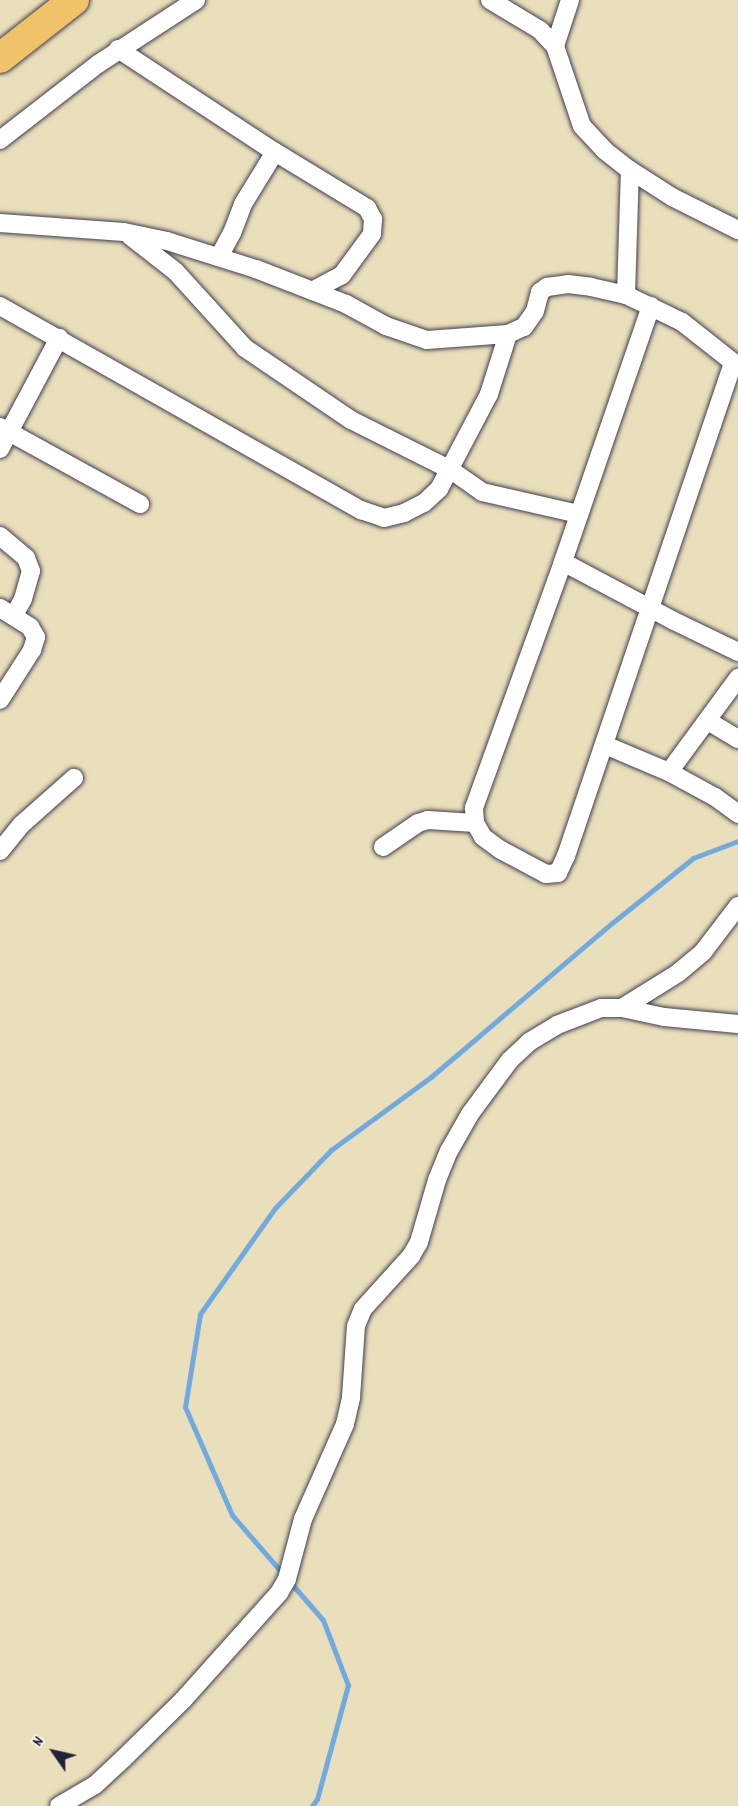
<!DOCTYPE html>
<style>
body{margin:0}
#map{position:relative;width:738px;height:1806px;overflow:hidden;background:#eadfbb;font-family:Dekko,sans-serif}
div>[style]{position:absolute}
.stream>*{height:5px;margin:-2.5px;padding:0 2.5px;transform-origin:2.5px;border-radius:2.5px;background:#70aae0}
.roads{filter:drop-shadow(0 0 2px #403e4e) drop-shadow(0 0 2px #403e4e)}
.minor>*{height:18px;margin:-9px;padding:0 9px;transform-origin:9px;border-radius:9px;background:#fff}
.trunk>*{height:30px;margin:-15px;padding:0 15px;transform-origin:15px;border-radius:15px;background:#f0c369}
span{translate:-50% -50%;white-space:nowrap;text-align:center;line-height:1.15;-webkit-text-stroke:4.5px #fcf5e5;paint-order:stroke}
.north{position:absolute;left:24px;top:1722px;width:60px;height:60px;-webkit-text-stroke:4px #fcf5e5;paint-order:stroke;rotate:304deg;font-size:16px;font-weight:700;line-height:24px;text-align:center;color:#22223b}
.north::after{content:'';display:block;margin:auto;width:21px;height:27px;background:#22223b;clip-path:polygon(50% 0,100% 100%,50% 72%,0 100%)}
</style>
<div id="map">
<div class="stream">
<div style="left:284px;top:1575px;width:79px;rotate:-130.9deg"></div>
<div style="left:232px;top:1515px;width:118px;rotate:-113.5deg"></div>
<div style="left:185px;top:1407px;width:94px;rotate:-80.8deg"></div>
<div style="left:200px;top:1314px;width:130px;rotate:-54.7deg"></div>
<div style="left:275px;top:1208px;width:81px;rotate:-46deg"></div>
<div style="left:331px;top:1150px;width:125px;rotate:-36.2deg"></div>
<div style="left:432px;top:1076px;width:236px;rotate:-40.4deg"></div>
<div style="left:612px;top:923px;width:104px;rotate:-38.7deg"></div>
<div style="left:693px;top:858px;width:48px;rotate:-20.7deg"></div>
<div style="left:290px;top:1582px;width:50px;rotate:49deg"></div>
<div style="left:323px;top:1620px;width:70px;rotate:69deg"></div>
<div style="left:348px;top:1685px;width:118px;rotate:105.2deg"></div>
<div style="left:317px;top:1799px;width:9px;rotate:126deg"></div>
</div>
<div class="roads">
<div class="minor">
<div style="left:490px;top:0;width:58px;rotate:31deg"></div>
<div style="left:540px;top:30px;width:22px;rotate:47deg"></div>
<div style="left:555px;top:46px;width:84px;rotate:71.4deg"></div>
<div style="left:582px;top:126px;width:33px;rotate:47deg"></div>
<div style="left:604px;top:150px;width:33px;rotate:38deg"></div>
<div style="left:630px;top:170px;width:50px;rotate:32.7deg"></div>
<div style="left:672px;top:197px;width:74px;rotate:26.6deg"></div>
<div style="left:555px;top:46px;width:48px;rotate:-71.9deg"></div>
<div style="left:118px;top:49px;width:188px;rotate:33.3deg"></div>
<div style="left:275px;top:152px;width:108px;rotate:31.3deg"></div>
<div style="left:367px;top:208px;width:13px;rotate:61deg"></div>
<div style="left:373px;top:219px;width:15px;rotate:94deg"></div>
<div style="left:372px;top:234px;width:51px;rotate:126.2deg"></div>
<div style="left:342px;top:275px;width:34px;rotate:152deg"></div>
<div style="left:0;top:140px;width:124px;rotate:-37.8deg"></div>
<div style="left:98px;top:64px;width:117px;rotate:-33.1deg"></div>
<div style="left:0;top:223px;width:124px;rotate:4.2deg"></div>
<div style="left:124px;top:232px;width:44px;rotate:11.8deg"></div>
<div style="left:167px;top:241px;width:93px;rotate:17.5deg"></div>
<div style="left:256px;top:269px;width:97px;rotate:21.3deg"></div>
<div style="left:346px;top:304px;width:46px;rotate:28.8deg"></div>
<div style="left:386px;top:326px;width:43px;rotate:18.9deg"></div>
<div style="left:427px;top:340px;width:81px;rotate:-4.2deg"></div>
<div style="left:508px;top:334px;width:17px;rotate:-24deg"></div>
<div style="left:524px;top:327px;width:19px;rotate:-55deg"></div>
<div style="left:535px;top:311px;width:20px;rotate:-75deg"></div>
<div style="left:540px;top:292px;width:9px;rotate:-36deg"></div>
<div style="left:547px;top:287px;width:21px;rotate:-8deg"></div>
<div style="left:568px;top:284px;width:23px;rotate:7deg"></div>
<div style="left:591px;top:287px;width:36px;rotate:13deg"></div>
<div style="left:626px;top:295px;width:62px;rotate:25.7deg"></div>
<div style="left:682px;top:322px;width:71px;rotate:38.2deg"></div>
<div style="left:130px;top:236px;width:58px;rotate:38deg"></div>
<div style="left:176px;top:272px;width:103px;rotate:47.8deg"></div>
<div style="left:245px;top:348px;width:128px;rotate:34.2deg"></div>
<div style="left:351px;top:420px;width:112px;rotate:26.6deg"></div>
<div style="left:451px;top:470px;width:38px;rotate:35deg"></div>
<div style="left:482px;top:492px;width:99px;rotate:12.8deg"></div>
<div style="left:219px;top:257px;width:27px;rotate:-62deg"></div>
<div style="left:232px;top:233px;width:31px;rotate:-69deg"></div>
<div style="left:243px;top:204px;width:61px;rotate:-58.4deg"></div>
<div style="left:626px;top:295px;width:125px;rotate:-88.2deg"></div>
<div style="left:0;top:306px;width:415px;rotate:29.5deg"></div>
<div style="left:361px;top:510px;width:24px;rotate:19deg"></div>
<div style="left:384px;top:518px;width:21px;rotate:-14deg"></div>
<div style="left:404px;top:513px;width:22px;rotate:-27deg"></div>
<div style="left:424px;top:503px;width:21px;rotate:-43deg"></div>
<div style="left:439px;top:489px;width:107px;rotate:-62.2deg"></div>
<div style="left:489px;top:394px;width:63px;rotate:-72.4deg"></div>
<div style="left:651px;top:306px;width:271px;rotate:109deg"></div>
<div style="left:563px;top:562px;width:262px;rotate:109.9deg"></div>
<div style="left:474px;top:808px;width:15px;rotate:86deg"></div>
<div style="left:475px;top:823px;width:16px;rotate:60deg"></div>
<div style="left:483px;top:837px;width:22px;rotate:36deg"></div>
<div style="left:501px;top:850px;width:51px;rotate:28.1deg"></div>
<div style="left:546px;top:874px;width:12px;rotate:-5deg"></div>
<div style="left:558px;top:873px;width:19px;rotate:-65deg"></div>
<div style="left:566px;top:856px;width:521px;rotate:-71.29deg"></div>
<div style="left:0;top:427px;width:160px;rotate:28.8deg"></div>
<div style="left:0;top:449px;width:126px;rotate:-62deg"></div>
<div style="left:0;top:536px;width:34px;rotate:40deg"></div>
<div style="left:26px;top:558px;width:14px;rotate:69deg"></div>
<div style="left:31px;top:571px;width:29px;rotate:106deg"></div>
<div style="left:23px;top:599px;width:18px;rotate:119deg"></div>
<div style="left:563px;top:562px;width:126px;rotate:28deg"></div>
<div style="left:674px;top:621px;width:71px;rotate:25.8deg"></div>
<div style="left:0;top:608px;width:36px;rotate:32deg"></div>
<div style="left:30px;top:627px;width:12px;rotate:59deg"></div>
<div style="left:36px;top:637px;width:14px;rotate:107deg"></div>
<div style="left:32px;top:650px;width:59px;rotate:122.6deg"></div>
<div style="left:708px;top:721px;width:35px;rotate:31deg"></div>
<div style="left:605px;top:745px;width:69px;rotate:22.9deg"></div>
<div style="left:669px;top:772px;width:52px;rotate:28.5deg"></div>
<div style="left:715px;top:797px;width:29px;rotate:36deg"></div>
<div style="left:669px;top:772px;width:117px;rotate:-53.7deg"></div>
<div style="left:383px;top:847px;width:42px;rotate:-34.4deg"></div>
<div style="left:418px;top:823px;width:10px;rotate:-17deg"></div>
<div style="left:428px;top:820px;width:47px;rotate:3.7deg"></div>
<div style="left:0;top:851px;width:33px;rotate:-51deg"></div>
<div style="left:21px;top:825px;width:71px;rotate:-41.6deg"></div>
<div style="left:622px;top:1008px;width:66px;rotate:-32deg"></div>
<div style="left:678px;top:973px;width:33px;rotate:-40deg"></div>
<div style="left:703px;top:952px;width:58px;rotate:-52.7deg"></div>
<div style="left:59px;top:1806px;width:42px;rotate:-30.3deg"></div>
<div style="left:95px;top:1785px;width:38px;rotate:-43deg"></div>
<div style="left:123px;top:1759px;width:84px;rotate:-44.5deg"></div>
<div style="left:183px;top:1700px;width:144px;rotate:-48.1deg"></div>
<div style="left:279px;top:1593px;width:16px;rotate:-60deg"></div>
<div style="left:287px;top:1579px;width:62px;rotate:-75.1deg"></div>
<div style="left:303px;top:1519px;width:104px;rotate:-66.1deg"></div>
<div style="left:345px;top:1424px;width:28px;rotate:-77deg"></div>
<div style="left:351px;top:1397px;width:71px;rotate:-86deg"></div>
<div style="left:356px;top:1326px;width:18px;rotate:-68deg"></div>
<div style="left:363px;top:1309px;width:72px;rotate:-47.8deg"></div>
<div style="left:411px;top:1256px;width:16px;rotate:-60deg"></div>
<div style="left:419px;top:1242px;width:65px;rotate:-73.8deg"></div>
<div style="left:437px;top:1180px;width:31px;rotate:-68deg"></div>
<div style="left:449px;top:1151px;width:43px;rotate:-60.4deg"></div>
<div style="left:470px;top:1114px;width:67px;rotate:-53.5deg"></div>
<div style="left:510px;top:1060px;width:26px;rotate:-43deg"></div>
<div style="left:529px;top:1042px;width:33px;rotate:-31deg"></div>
<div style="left:557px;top:1025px;width:47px;rotate:-21.1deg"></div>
<div style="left:601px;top:1008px;width:21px"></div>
<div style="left:622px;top:1008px;width:43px;rotate:12.1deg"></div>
<div style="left:664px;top:1017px;width:74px;rotate:5.4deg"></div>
</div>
<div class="trunk">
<div style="left:0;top:58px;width:94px;rotate:-38.1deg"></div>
</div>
</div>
<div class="north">N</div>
</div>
